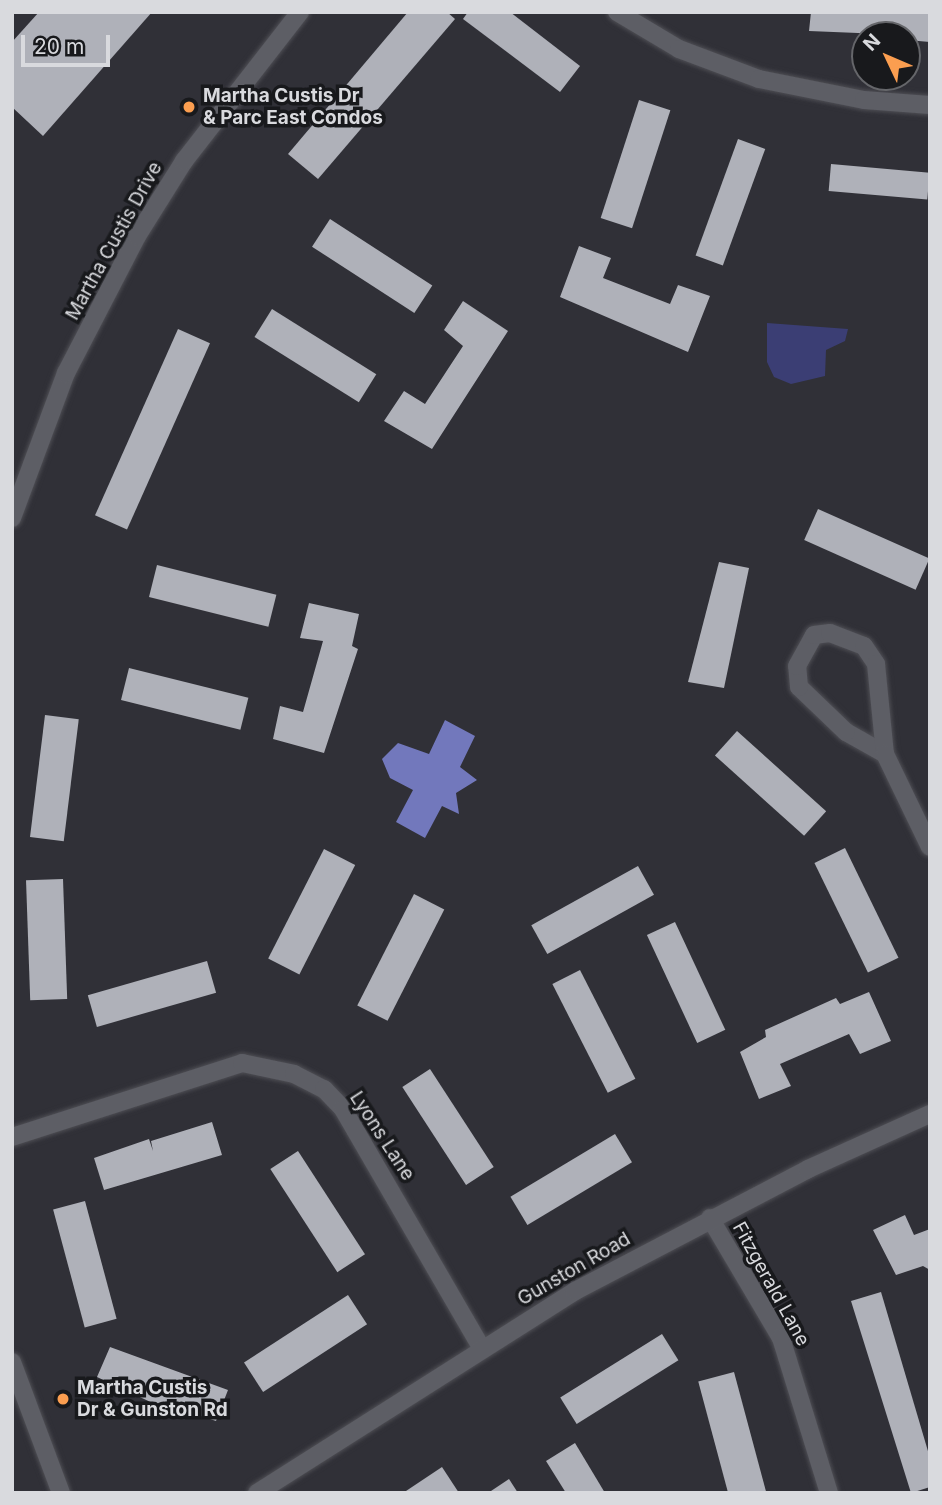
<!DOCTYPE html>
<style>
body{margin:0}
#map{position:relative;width:942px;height:1505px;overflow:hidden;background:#303037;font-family:Inter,sans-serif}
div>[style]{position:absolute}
.green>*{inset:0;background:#3b3e74}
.water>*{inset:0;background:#7278bc}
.building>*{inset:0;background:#afb1b9;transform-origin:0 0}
.roads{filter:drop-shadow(0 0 2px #4e4e54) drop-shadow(0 0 2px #4e4e54)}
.minor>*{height:18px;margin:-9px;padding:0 9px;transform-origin:9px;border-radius:9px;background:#5d5e65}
.tertiary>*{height:18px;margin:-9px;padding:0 9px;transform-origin:9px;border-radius:9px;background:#5d5e65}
.dots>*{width:19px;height:19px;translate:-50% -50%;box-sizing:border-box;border:4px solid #18191c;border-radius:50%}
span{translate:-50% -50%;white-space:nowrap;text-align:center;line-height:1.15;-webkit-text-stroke:7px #18191c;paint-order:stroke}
.poi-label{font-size:19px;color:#d9dade;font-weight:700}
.left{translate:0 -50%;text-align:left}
.street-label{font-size:19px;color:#d9dade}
.frame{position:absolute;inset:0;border:14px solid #d9dade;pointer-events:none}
.north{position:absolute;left:851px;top:21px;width:70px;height:70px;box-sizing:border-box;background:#18191c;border:2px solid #65666a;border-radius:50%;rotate:314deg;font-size:19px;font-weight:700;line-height:28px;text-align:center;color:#d9dade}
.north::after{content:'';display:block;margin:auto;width:24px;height:32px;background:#fb9e50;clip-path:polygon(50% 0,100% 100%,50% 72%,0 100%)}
.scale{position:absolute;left:21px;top:35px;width:89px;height:32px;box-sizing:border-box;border:4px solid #d9dade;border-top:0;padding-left:9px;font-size:21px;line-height:24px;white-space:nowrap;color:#d9dade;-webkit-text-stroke:5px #18191c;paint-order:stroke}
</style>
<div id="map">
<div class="green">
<div style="clip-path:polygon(767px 323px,848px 329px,845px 341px,826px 350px,825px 376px,791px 384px,774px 377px,767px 362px)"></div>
</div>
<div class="water">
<div style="clip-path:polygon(445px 720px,475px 736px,460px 767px,477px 780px,456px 793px,459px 814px,442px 806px,425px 838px,396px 822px,413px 790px,390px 778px,382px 759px,398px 743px,429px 754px)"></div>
</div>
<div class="building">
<div style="clip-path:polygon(39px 12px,152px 12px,43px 136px,12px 107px,12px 42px)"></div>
<div style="clip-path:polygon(408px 12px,447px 12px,455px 19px,318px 179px,288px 154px)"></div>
<div style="clip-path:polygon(468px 12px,510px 12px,580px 66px,560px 92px,463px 19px)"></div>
<div style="clip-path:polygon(811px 12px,930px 12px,930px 42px,907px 40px,907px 35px,809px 31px)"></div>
<div style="left:639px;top:100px;width:33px;height:124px;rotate:18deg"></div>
<div style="left:738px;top:139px;width:29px;height:124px;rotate:20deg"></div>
<div style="left:831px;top:164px;width:99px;height:27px;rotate:5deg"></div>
<div style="left:330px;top:219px;width:122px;height:33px;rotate:33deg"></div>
<div style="clip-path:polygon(579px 246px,611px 258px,603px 278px,670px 304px,678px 285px,710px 296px,688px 352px,560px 297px)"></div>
<div style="clip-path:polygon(463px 301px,508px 331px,432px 449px,384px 421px,404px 391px,425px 404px,463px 346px,444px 330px)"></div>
<div style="left:272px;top:309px;width:123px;height:33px;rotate:32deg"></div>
<div style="left:178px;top:329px;width:35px;height:204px;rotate:24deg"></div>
<div style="left:818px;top:509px;width:122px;height:34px;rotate:24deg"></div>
<div style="clip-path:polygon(719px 562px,749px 568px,724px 688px,688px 682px)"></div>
<div style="left:157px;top:565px;width:123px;height:33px;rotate:14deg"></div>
<div style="clip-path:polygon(309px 603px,359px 614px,352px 646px,358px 649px,324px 753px,273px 739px,280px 706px,303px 712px,323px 641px,300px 638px)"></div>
<div style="left:129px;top:668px;width:123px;height:33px;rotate:14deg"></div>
<div style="left:45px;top:715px;width:34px;height:123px;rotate:7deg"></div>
<div style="left:737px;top:731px;width:120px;height:33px;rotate:42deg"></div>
<div style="left:845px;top:848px;width:122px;height:34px;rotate:64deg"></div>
<div style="left:324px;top:849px;width:35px;height:123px;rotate:27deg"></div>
<div style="left:638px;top:866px;width:33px;height:122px;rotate:61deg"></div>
<div style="left:63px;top:879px;width:120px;height:37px;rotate:88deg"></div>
<div style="left:414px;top:894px;width:34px;height:125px;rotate:27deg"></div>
<div style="left:675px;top:922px;width:119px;height:31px;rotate:65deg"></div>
<div style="left:207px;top:961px;width:33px;height:124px;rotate:74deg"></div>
<div style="left:580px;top:970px;width:122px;height:31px;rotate:63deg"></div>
<div style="clip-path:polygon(869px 992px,891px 1041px,860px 1054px,849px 1034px,780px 1064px,791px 1086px,759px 1099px,740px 1052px,766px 1037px,765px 1030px,836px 998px,840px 1004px)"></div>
<div style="left:430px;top:1069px;width:117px;height:33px;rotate:57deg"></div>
<div style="clip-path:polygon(212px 1122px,222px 1155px,104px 1190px,94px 1158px,149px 1139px,153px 1151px,151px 1141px)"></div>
<div style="left:615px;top:1134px;width:33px;height:122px;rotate:59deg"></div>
<div style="left:298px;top:1151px;width:123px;height:33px;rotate:57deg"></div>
<div style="left:85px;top:1201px;width:122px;height:33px;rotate:75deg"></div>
<div style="clip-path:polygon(905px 1215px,914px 1235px,930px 1229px,930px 1270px,923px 1266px,896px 1275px,873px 1230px)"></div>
<div style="clip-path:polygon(881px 1292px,930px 1458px,930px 1487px,911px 1493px,851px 1301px)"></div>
<div style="left:348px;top:1295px;width:35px;height:124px;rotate:57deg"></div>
<div style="left:662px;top:1334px;width:31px;height:120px;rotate:58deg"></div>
<div style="clip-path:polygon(110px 1347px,228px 1390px,216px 1421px,177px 1408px,174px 1413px,97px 1377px)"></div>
<div style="left:734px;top:1372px;width:125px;height:37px;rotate:75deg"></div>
<div style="clip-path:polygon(575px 1443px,605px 1493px,566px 1493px,546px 1461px)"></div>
<div style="clip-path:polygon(442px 1467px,459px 1493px,403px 1493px)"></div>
<div style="clip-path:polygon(509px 1479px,518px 1493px,488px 1493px)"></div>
</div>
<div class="roads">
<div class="minor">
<div style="left:617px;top:12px;width:72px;rotate:30.8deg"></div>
<div style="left:679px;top:49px;width:85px;rotate:20.6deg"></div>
<div style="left:759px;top:79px;width:107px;rotate:11.3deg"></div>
<div style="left:864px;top:100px;width:66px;rotate:4.3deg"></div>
<div style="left:12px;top:518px;width:155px;rotate:-69.6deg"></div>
<div style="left:66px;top:373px;width:154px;rotate:-62.6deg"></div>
<div style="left:137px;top:236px;width:89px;rotate:-57.9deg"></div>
<div style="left:184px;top:161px;width:189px;rotate:-52.1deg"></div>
<div style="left:885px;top:754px;width:45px;rotate:-150.6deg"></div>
<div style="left:846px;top:732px;width:65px;rotate:-136.2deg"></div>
<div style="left:799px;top:687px;width:21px;rotate:-95deg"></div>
<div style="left:797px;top:666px;width:35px;rotate:-61deg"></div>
<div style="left:814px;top:635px;width:16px;rotate:-7deg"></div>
<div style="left:830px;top:633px;width:36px;rotate:21deg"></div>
<div style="left:864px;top:646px;width:22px;rotate:56deg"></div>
<div style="left:876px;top:664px;width:90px;rotate:84.3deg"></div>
<div style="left:885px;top:754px;width:103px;rotate:64.2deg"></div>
<div style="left:12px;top:1137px;width:242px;rotate:-17.8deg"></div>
<div style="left:242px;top:1063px;width:53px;rotate:11.9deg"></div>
<div style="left:294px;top:1074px;width:34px;rotate:27deg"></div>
<div style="left:324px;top:1089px;width:28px;rotate:46deg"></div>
<div style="left:343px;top:1109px;width:275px;rotate:59.9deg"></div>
<div style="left:710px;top:1218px;width:139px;rotate:59.4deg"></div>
<div style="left:781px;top:1338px;width:162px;rotate:72.8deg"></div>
<div style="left:12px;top:1362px;width:140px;rotate:69.5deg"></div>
</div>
<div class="tertiary">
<div style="left:257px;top:1493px;width:377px;rotate:-32.4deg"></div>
<div style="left:575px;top:1291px;width:263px;rotate:-27.6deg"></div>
<div style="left:808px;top:1169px;width:134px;rotate:-24.3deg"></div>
</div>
</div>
<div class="dots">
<div style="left:189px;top:107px;background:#fb9e50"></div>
<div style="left:63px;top:1399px;background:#fb9e50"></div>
</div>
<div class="poi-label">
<span class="left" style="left:203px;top:107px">Martha Custis Dr<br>&amp; Parc East Condos</span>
<span class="left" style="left:77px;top:1399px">Martha Custis<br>Dr &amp; Gunston Rd</span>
</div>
<div class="street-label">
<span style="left:114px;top:241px;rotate:-61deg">Martha Custis Drive</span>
<span style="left:382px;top:1136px;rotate:57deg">Lyons Lane</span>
<span style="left:574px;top:1269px;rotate:-30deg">Gunston Road</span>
<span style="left:771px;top:1284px;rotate:61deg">Fitzgerald Lane</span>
</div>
<div class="frame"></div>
<div class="north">N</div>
<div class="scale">20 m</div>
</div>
